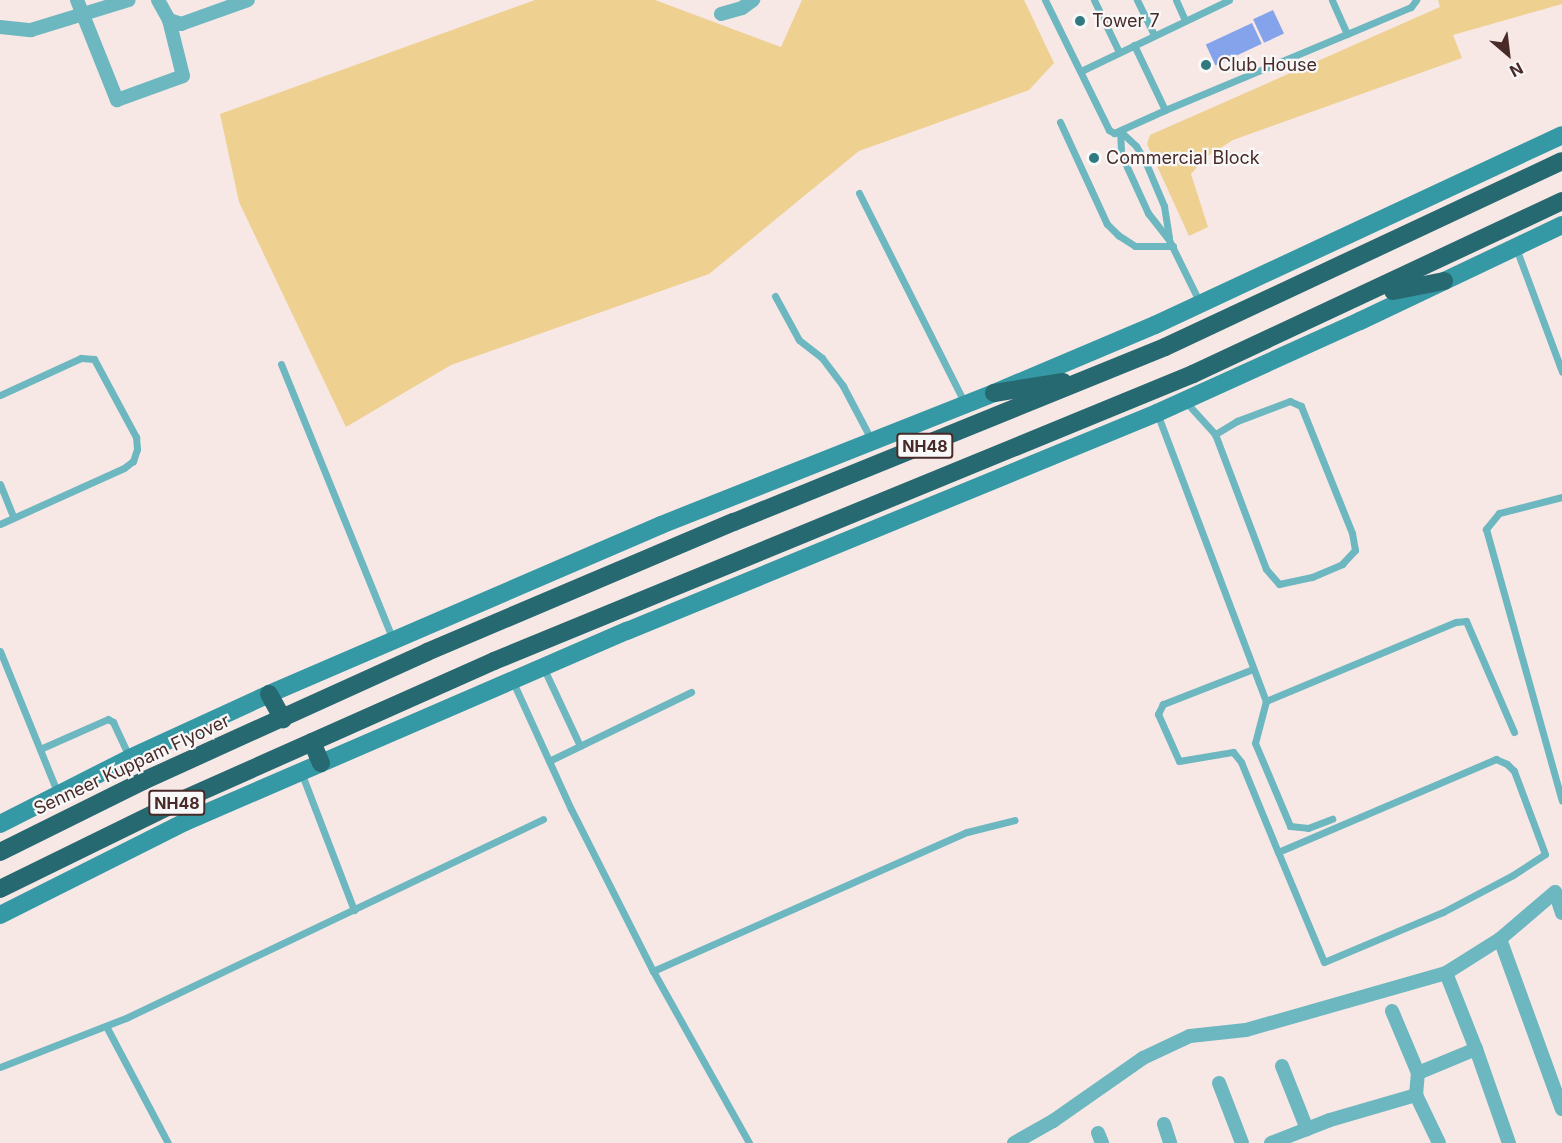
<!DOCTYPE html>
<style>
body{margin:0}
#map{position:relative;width:1562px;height:1143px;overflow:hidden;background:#f7e7e5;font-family:Inter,sans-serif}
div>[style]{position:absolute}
.green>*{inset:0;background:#eed091}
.water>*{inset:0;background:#84a3ea;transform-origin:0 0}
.lane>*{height:7px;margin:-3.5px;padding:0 3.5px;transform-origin:3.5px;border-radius:3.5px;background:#6cb7c0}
.street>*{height:14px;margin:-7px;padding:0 7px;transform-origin:7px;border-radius:7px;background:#6cb7c0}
.secondary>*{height:18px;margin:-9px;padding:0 9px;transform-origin:9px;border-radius:9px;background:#3499a4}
.highway>*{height:18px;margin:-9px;padding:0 9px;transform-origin:9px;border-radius:9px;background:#266971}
.dots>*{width:16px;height:16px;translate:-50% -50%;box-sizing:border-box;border:3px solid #f8f8f8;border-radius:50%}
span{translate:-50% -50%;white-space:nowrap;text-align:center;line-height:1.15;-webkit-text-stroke:4.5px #f8f8f8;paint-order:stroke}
.shield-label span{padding:2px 4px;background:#f8f8f8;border:2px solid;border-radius:4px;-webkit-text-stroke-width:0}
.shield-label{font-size:16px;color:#482b28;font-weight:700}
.poi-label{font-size:18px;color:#482b28}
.left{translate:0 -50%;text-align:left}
.street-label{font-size:18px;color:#482b28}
.north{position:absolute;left:1478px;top:24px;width:60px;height:60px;-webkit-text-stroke:4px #f8f8f8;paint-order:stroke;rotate:152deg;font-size:16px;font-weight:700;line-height:24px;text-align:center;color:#482b28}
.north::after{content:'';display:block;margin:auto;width:21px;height:27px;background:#482b28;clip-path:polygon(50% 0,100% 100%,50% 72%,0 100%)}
</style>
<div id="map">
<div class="green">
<div style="clip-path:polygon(535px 0,655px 0,781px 47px,802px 0,1024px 0,1054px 63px,1029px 90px,859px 151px,709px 274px,451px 365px,346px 427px,239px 202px,220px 114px)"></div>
<div style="clip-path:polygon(1438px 0,1562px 0,1562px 4px,1453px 35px,1462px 58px,1233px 140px,1206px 157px,1191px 174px,1208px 227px,1189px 236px,1147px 144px,1150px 135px,1440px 7px)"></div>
</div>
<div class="water">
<div style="left:1273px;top:10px;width:26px;height:22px;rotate:65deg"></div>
<div style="left:1252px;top:23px;width:23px;height:51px;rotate:65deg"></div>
</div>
<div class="lane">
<div style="left:1045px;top:0;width:145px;rotate:63.8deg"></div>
<div style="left:1109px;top:130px;width:6px;rotate:31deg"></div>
<div style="left:1114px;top:133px;width:56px;rotate:-24.3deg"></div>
<div style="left:1165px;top:110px;width:72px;rotate:-115.5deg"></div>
<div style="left:1094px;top:0;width:58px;rotate:64.3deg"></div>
<div style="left:1137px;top:0;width:39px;rotate:64deg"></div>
<div style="left:1176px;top:0;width:22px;rotate:66deg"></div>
<div style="left:1347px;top:34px;width:69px;rotate:-22.9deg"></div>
<div style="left:1411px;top:7px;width:9px;rotate:-54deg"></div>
<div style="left:1081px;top:71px;width:164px;rotate:-25.6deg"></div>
<div style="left:1165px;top:110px;width:197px;rotate:-22.7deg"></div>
<div style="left:1347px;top:34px;width:37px;rotate:-114deg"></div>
<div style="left:1060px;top:122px;width:112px;rotate:65.3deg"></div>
<div style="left:1107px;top:224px;width:16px;rotate:45deg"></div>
<div style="left:1118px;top:235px;width:20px;rotate:33deg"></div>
<div style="left:1135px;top:246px;width:38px"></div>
<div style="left:1120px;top:131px;width:21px;rotate:87deg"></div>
<div style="left:1121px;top:152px;width:16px;rotate:68deg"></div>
<div style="left:1127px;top:167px;width:51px;rotate:65.5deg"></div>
<div style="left:1148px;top:213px;width:34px;rotate:52deg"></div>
<div style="left:1169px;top:240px;width:70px;rotate:63.8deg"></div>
<div style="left:1120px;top:131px;width:22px;rotate:43deg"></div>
<div style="left:1136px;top:146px;width:17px;rotate:59deg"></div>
<div style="left:1145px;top:161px;width:49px;rotate:67.1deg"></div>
<div style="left:1164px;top:206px;width:32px;rotate:81deg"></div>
<div style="left:859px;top:193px;width:234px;rotate:63.3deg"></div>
<div style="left:1516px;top:248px;width:132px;rotate:69.6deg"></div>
<div style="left:775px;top:296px;width:50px;rotate:61.4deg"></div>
<div style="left:799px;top:340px;width:29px;rotate:38deg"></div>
<div style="left:822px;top:358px;width:35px;rotate:53deg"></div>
<div style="left:843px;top:386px;width:62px;rotate:62.2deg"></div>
<div style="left:281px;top:364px;width:298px;rotate:67.9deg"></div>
<div style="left:0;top:395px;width:89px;rotate:-24.6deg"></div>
<div style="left:81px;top:358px;width:13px;rotate:4deg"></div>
<div style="left:94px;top:359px;width:89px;rotate:61.7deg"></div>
<div style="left:136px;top:437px;width:12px;rotate:85deg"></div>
<div style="left:137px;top:449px;width:13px;rotate:108deg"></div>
<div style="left:133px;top:461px;width:11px;rotate:142deg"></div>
<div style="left:124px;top:468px;width:136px;rotate:155.7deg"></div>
<div style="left:1185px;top:401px;width:45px;rotate:47.7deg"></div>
<div style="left:1215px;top:434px;width:144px;rotate:69.3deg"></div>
<div style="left:1266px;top:569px;width:20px;rotate:49deg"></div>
<div style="left:1279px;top:584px;width:34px;rotate:-12deg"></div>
<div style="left:1312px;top:577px;width:33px;rotate:-23deg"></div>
<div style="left:1342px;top:564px;width:19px;rotate:-47deg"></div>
<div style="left:1355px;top:550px;width:17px;rotate:-100deg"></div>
<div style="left:1352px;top:533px;width:137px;rotate:-111.9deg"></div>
<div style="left:1301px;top:406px;width:12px;rotate:-156deg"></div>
<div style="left:1290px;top:401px;width:57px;rotate:159.3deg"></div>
<div style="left:1237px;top:421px;width:26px;rotate:149deg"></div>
<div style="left:1157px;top:413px;width:308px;rotate:69.3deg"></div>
<div style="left:1266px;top:701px;width:43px;rotate:104.7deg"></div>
<div style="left:1255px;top:743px;width:90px;rotate:67.1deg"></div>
<div style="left:1290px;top:826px;width:18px;rotate:6deg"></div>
<div style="left:1308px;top:828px;width:26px;rotate:-21deg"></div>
<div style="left:0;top:484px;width:35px;rotate:68deg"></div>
<div style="left:1562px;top:497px;width:65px;rotate:165.7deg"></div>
<div style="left:1499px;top:513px;width:21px;rotate:129deg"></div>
<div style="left:1486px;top:529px;width:282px;rotate:74.4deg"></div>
<div style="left:0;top:651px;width:154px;rotate:67.9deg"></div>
<div style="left:544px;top:669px;width:85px;rotate:64.9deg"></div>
<div style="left:1253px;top:669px;width:97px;rotate:158.7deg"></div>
<div style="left:1163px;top:704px;width:11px;rotate:117deg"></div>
<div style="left:1158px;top:714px;width:51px;rotate:65.9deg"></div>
<div style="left:1179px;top:761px;width:55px;rotate:-9.5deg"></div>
<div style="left:1233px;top:752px;width:13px;rotate:51deg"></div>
<div style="left:1241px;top:762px;width:97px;rotate:67.7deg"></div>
<div style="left:1278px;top:852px;width:119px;rotate:67.3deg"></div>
<div style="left:1324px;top:962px;width:129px;rotate:-22.8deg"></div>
<div style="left:1443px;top:912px;width:79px;rotate:-27.9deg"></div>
<div style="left:1513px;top:875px;width:38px;rotate:-33deg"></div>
<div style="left:1545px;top:854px;width:89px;rotate:-110.5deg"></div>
<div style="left:1514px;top:771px;width:10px;rotate:-135deg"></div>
<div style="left:1507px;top:764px;width:12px;rotate:-156deg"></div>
<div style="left:1496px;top:759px;width:237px;rotate:156.9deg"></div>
<div style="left:513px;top:682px;width:140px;rotate:65.5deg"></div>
<div style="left:571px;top:809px;width:182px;rotate:63.2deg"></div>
<div style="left:653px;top:971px;width:197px;rotate:60.8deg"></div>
<div style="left:1266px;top:701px;width:206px;rotate:-22.6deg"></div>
<div style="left:1456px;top:622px;width:10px;rotate:-6deg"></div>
<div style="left:1466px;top:621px;width:121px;rotate:66.6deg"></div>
<div style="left:40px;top:749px;width:74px;rotate:-23.8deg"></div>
<div style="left:108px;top:719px;width:6px;rotate:31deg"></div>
<div style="left:113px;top:722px;width:38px;rotate:65deg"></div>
<div style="left:549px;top:761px;width:158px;rotate:-25.9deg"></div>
<div style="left:301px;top:772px;width:148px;rotate:69deg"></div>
<div style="left:653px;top:971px;width:343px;rotate:-23.9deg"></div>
<div style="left:967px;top:832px;width:49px;rotate:-14deg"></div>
<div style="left:106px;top:1026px;width:132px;rotate:62.1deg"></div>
<div style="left:0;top:1067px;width:135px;rotate:-21.3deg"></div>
<div style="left:126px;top:1018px;width:462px;rotate:-25.5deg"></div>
</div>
<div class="street">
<div style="left:77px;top:0;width:108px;rotate:68.2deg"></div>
<div style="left:117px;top:100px;width:70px;rotate:-20deg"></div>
<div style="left:183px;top:76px;width:58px;rotate:-104deg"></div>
<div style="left:158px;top:0;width:23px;rotate:61deg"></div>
<div style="left:169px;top:20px;width:13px;rotate:18deg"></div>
<div style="left:181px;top:24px;width:71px;rotate:-19.7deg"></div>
<div style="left:721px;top:14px;width:22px;rotate:-16deg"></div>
<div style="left:742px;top:8px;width:14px;rotate:-36deg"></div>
<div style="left:0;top:27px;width:31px;rotate:6deg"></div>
<div style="left:31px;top:30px;width:102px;rotate:-17deg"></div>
<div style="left:1562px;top:913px;width:22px;rotate:-108deg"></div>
<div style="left:1555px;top:892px;width:72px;rotate:139.5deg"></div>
<div style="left:1500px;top:939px;width:181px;rotate:70deg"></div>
<div style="left:1446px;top:973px;width:82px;rotate:68.5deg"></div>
<div style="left:1392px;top:1011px;width:67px;rotate:67.2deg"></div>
<div style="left:1282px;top:1066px;width:68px;rotate:68.4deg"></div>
<div style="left:1219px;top:1083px;width:64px;rotate:69deg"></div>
<div style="left:1416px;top:1095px;width:22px;rotate:-85deg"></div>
<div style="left:1418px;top:1073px;width:63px;rotate:-22.5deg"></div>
<div style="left:1476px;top:1049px;width:100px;rotate:70.7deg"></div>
<div style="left:1164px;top:1124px;width:20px;rotate:72deg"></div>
<div style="left:1098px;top:1133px;width:11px;rotate:68deg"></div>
<div style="left:1014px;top:1143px;width:45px;rotate:-29.4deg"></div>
<div style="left:1053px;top:1121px;width:110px;rotate:-35deg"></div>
<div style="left:1143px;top:1058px;width:52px;rotate:-25.1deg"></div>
<div style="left:1190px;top:1036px;width:56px;rotate:-6.1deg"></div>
<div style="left:1246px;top:1030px;width:208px;rotate:-15.9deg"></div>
<div style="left:1446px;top:973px;width:64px;rotate:-32.2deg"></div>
<div style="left:1271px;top:1143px;width:63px;rotate:-21.3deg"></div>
<div style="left:1330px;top:1120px;width:90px;rotate:-16.2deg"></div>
<div style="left:1416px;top:1095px;width:53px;rotate:64.4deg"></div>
</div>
<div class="secondary">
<div style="left:0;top:824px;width:146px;rotate:-26.9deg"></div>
<div style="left:130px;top:758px;width:153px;rotate:-24.7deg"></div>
<div style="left:269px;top:694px;width:427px;rotate:-23.3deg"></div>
<div style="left:661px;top:525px;width:358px;rotate:-21.6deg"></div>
<div style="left:994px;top:393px;width:175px;rotate:-22.9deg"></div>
<div style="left:1155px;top:325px;width:449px;rotate:-25deg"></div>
<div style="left:0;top:915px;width:207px;rotate:-26.7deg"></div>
<div style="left:185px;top:822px;width:482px;rotate:-23.4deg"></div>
<div style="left:627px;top:631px;width:573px;rotate:-22.36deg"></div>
<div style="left:1157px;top:413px;width:223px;rotate:-24.4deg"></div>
<div style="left:1360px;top:321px;width:224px;rotate:-25.4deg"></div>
</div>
<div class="highway">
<div style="left:1393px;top:291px;width:52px;rotate:-11.1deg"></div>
<div style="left:994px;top:393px;width:70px;rotate:-9.1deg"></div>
<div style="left:269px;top:694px;width:29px;rotate:61deg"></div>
<div style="left:312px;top:742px;width:23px;rotate:67deg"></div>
<div style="left:0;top:852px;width:160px;rotate:-26.4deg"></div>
<div style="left:143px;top:781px;width:312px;rotate:-24.4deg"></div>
<div style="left:427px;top:652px;width:333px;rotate:-23deg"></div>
<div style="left:734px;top:522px;width:465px;rotate:-22.1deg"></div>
<div style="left:1165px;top:347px;width:438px;rotate:-25.1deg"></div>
<div style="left:0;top:889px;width:203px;rotate:-26.1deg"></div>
<div style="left:182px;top:800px;width:342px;rotate:-24deg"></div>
<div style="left:494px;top:661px;width:756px;rotate:-22.32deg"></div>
<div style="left:1193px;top:374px;width:408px;rotate:-25.1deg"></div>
</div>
<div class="dots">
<div style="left:1080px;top:21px;background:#317981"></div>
<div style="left:1206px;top:65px;background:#317981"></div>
<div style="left:1094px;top:158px;background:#317981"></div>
</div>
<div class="shield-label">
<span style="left:925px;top:446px">NH48</span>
<span style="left:177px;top:803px">NH48</span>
</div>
<div class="poi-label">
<span class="left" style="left:1092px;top:21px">Tower 7</span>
<span class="left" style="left:1218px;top:65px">Club House</span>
<span class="left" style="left:1106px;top:158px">Commercial Block</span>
</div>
<div class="street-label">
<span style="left:132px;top:765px;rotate:-25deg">Senneer Kuppam Flyover</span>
</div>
<div class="north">N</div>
</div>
